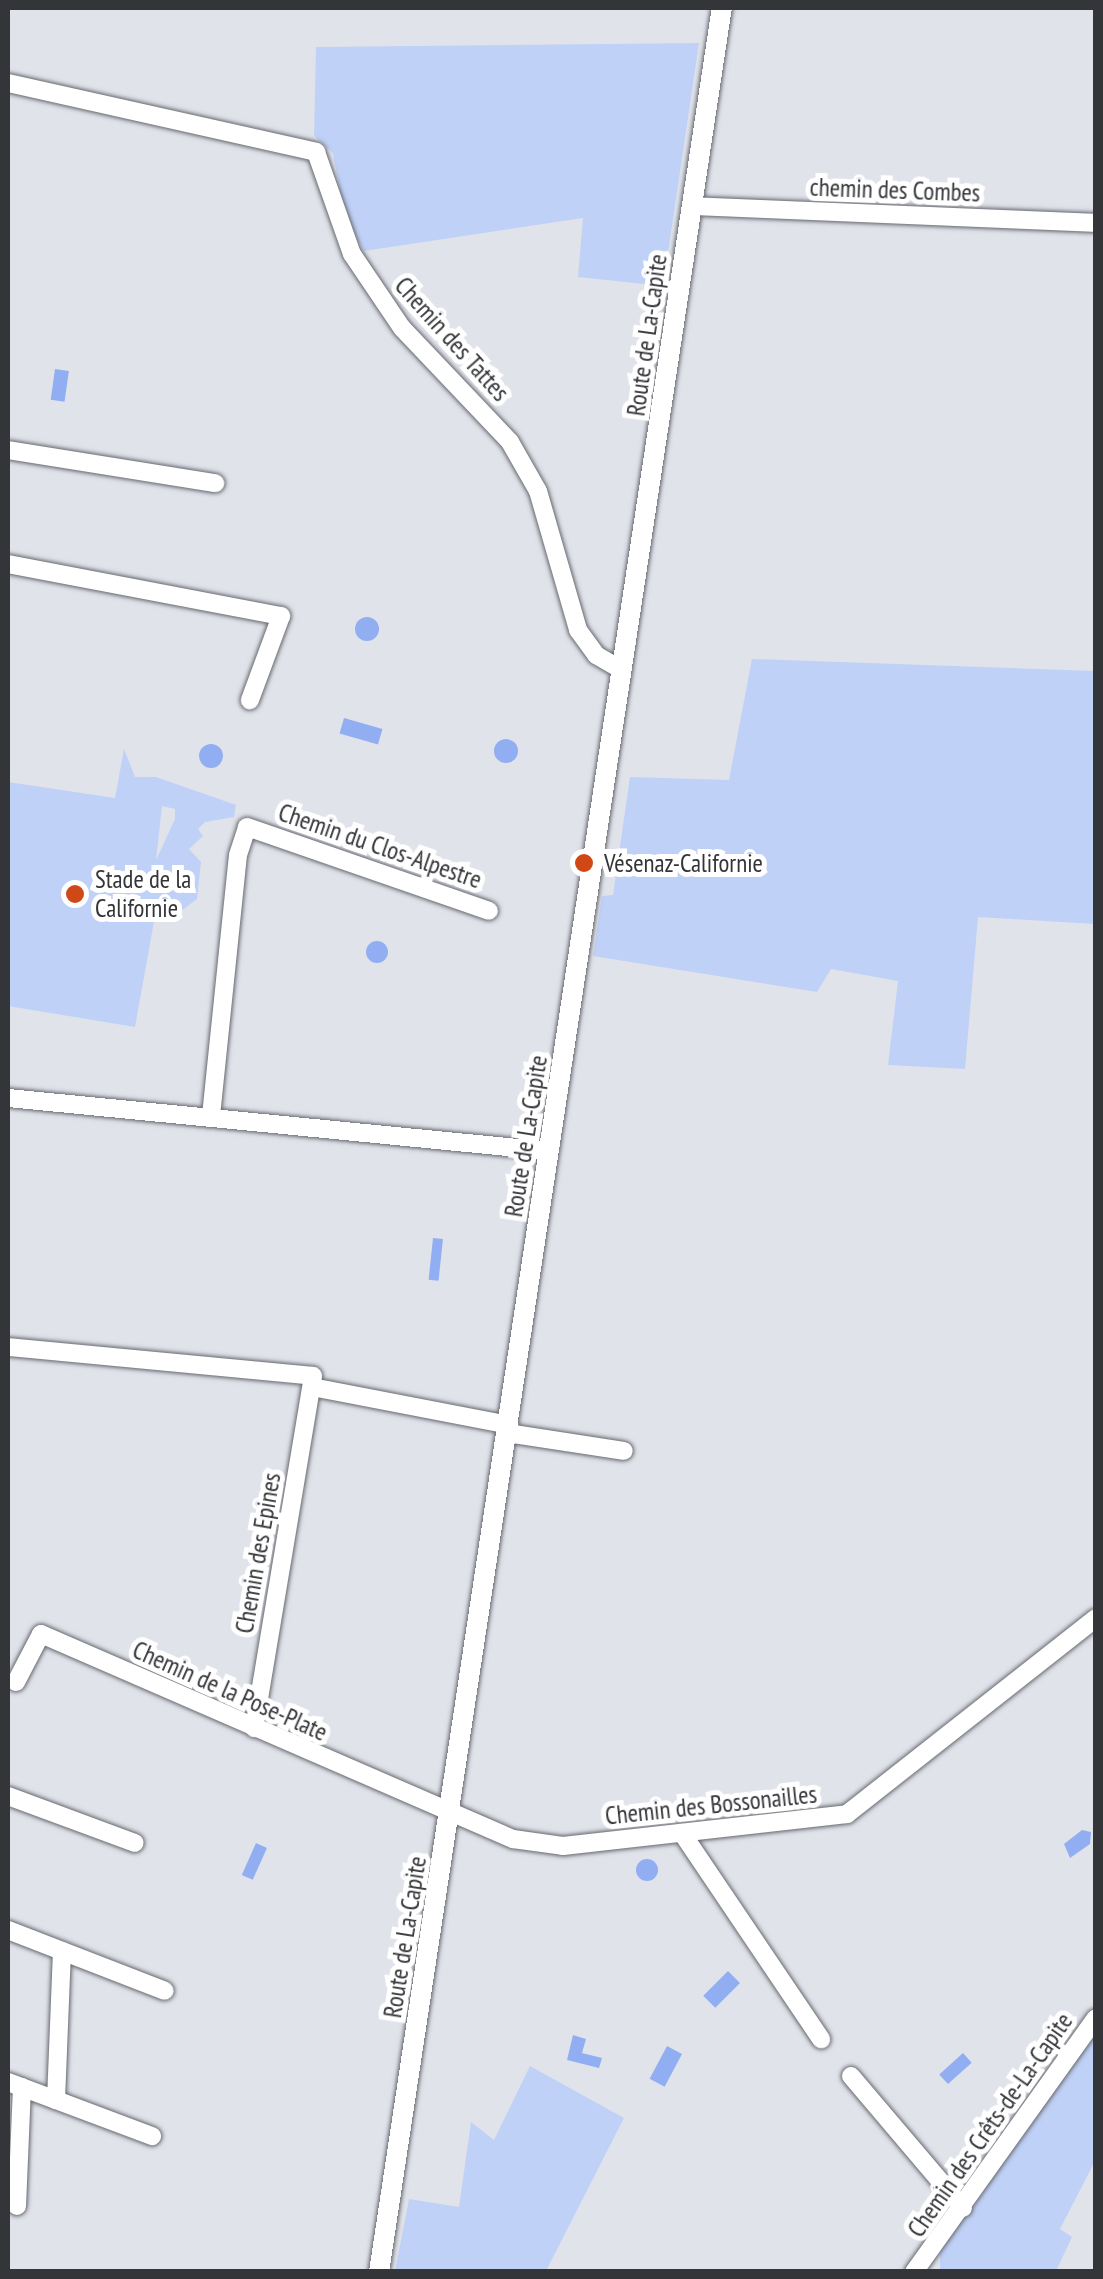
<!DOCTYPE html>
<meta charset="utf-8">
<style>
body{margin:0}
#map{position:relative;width:1103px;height:2279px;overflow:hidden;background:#e0e3ea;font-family:"PT Sans Narrow",sans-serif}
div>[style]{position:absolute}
.green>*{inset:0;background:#c0d1f7}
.water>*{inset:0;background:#92aef2;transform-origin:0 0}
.round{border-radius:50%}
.roads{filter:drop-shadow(0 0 2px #66696f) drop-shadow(0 0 2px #66696f)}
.minor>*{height:18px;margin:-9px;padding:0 9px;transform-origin:9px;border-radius:9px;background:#fff}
.tertiary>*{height:20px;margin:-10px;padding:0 10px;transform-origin:10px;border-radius:10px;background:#fff}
.dots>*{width:28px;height:28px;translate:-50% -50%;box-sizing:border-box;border:5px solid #fff;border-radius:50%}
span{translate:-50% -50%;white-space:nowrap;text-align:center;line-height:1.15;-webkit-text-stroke:10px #fff;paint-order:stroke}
.street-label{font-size:25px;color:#343538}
.poi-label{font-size:25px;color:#343538}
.left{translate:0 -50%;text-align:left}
.frame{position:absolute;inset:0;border:10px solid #343538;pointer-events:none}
</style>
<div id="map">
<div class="green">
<div style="clip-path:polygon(699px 43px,663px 286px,578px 277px,583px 218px,364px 251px,345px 218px,333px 153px,314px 136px,316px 47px)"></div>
<div style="clip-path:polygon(752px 659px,1095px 671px,1095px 924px,978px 917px,965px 1069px,888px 1065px,898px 981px,831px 969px,817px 992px,593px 956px,602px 896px,613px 895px,630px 777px,729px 780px)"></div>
<div style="clip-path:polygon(evenodd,124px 749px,135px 777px,156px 777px,236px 805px,234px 817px,205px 822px,198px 829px,203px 836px,189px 849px,201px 862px,197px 899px,181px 911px,157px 905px,135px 1027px,8px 1006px,8px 782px,115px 798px,124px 749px,162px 806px,175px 809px,175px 819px,156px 860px,162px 806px)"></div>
<div style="clip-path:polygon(1095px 2032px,1095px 2161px,1060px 2229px,1072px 2237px,1056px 2271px,940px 2272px,940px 2250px)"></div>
<div style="clip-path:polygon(530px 2066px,624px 2118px,546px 2271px,395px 2271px,409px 2199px,459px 2207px,471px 2122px,494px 2140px)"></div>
</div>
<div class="water">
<div style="left:55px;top:369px;width:14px;height:31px;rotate:8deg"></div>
<div class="round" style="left:355px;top:617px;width:24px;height:24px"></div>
<div style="left:344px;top:718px;width:40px;height:16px;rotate:16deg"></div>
<div class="round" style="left:494px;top:739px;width:24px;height:24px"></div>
<div class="round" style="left:199px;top:744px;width:24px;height:24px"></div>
<div class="round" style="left:366px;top:941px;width:22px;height:22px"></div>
<div style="left:433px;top:1238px;width:10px;height:42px;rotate:6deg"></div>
<div style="clip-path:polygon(1082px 1830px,1091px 1832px,1090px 1844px,1070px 1858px,1064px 1844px)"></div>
<div style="left:256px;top:1843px;width:12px;height:35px;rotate:24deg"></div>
<div class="round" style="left:636px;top:1859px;width:22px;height:22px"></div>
<div style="left:728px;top:1971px;width:17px;height:35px;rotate:45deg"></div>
<div style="clip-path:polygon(573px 2035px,586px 2039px,582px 2053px,602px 2058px,599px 2068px,567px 2060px)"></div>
<div style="left:667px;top:2046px;width:17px;height:37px;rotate:28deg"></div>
<div style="left:963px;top:2053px;width:13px;height:32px;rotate:48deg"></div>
</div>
<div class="roads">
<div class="minor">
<div style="left:8px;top:83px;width:316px;rotate:12.6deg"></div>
<div style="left:316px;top:152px;width:108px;rotate:70.6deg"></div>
<div style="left:352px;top:254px;width:89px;rotate:56deg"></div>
<div style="left:402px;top:328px;width:157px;rotate:46.5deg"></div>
<div style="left:510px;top:442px;width:56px;rotate:60.3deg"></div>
<div style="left:538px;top:491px;width:145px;rotate:73.9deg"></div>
<div style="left:578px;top:630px;width:31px;rotate:54deg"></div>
<div style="left:596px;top:655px;width:30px;rotate:30deg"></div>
<div style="left:691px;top:206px;width:405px;rotate:2.4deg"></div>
<div style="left:8px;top:450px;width:210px;rotate:9.1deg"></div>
<div style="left:8px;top:564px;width:278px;rotate:10.8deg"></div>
<div style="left:281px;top:616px;width:90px;rotate:110.3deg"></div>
<div style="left:8px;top:1098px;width:544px;rotate:5.6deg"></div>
<div style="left:211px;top:1116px;width:262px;rotate:-84.1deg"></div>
<div style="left:238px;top:855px;width:29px;rotate:-72deg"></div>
<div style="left:247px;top:827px;width:256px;rotate:19.1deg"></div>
<div style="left:8px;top:1347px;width:306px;rotate:5.4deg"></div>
<div style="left:313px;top:1376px;width:357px;rotate:99.5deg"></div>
<div style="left:312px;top:1387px;width:201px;rotate:10.9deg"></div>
<div style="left:507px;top:1433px;width:118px;rotate:8.7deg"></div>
<div style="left:16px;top:1682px;width:54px;rotate:-62.5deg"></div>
<div style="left:41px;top:1634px;width:515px;rotate:23.48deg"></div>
<div style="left:513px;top:1839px;width:50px;rotate:8deg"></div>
<div style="left:563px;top:1846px;width:286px;rotate:-6.4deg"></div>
<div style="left:847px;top:1814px;width:317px;rotate:-38.2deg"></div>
<div style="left:8px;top:1796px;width:135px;rotate:20.3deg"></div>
<div style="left:682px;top:1833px;width:249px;rotate:56deg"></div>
<div style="left:8px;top:1930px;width:168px;rotate:21.2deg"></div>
<div style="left:851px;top:2076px;width:173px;rotate:49.7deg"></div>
<div style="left:8px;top:2082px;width:154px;rotate:20.6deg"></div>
<div style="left:56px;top:2100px;width:149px;rotate:-87.7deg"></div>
<div style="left:17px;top:2206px;width:119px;rotate:-87.6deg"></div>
<div style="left:914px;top:2272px;width:312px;rotate:-54.4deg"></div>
</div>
<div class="tertiary">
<div style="left:379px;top:2272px;width:2290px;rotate:-81.39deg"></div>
</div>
</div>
<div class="dots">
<div style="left:584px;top:863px;background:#cf4815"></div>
<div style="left:75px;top:894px;background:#cf4815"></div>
</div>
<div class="street-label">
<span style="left:895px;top:190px;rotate:2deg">chemin des Combes</span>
<span style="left:647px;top:335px;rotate:-82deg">Route de La-Capite</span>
<span style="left:452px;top:339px;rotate:48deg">Chemin des Tattes</span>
<span style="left:380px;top:846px;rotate:19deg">Chemin du Clos-Alpestre</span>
<span style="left:526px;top:1136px;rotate:-81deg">Route de La-Capite</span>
<span style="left:258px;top:1553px;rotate:-80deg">Chemin des Epines</span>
<span style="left:230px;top:1691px;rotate:24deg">Chemin de la Pose-Plate</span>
<span style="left:711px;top:1805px;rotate:-6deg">Chemin des Bossonailles</span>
<span style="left:405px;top:1937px;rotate:-81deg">Route de La-Capite</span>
<span style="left:990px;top:2125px;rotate:-55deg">Chemin des Crêts-de-La-Capite</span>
</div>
<div class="poi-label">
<span class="left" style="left:604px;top:863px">Vésenaz-Californie</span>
<span class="left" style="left:95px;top:894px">Stade de la<br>Californie</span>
</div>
<div class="frame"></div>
</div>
